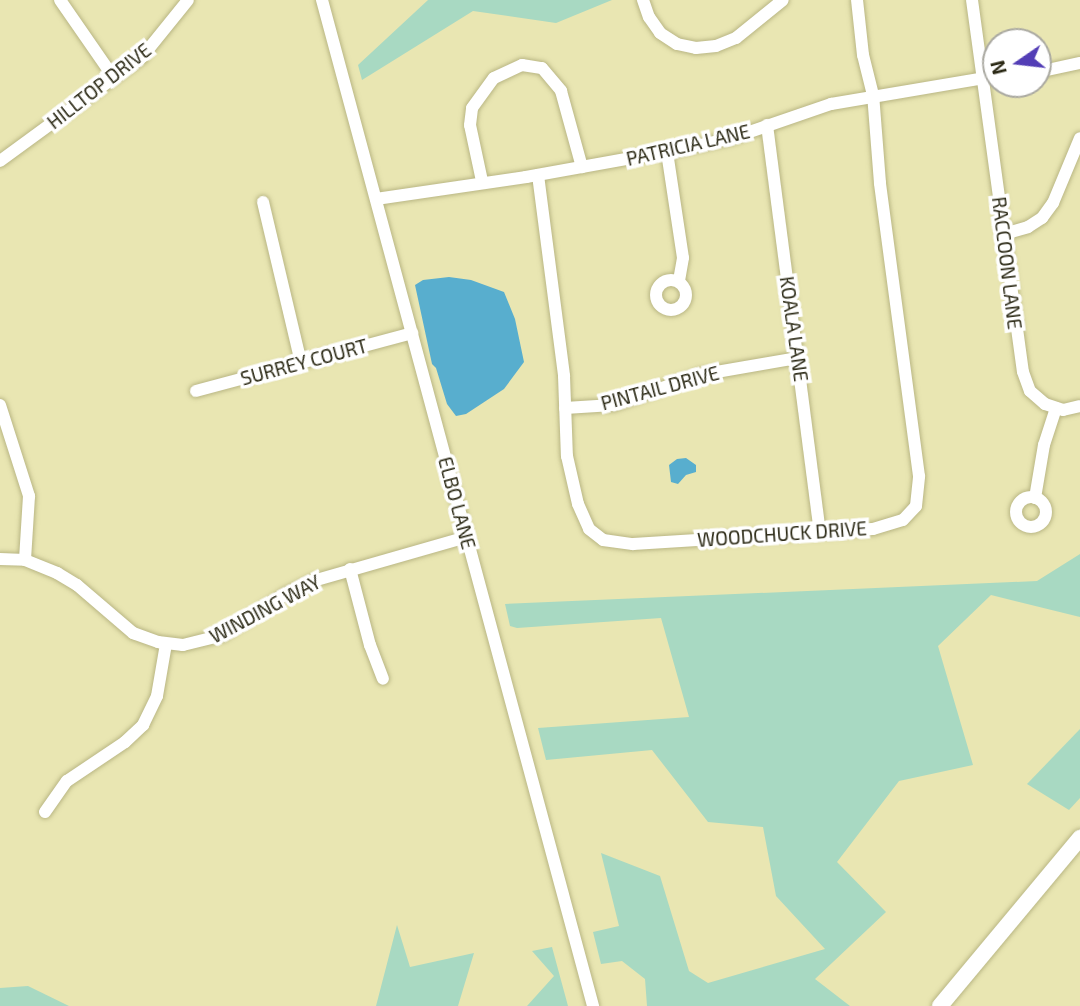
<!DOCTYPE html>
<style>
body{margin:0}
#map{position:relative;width:1080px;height:1006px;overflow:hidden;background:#e9e6b2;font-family:"Exo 2",sans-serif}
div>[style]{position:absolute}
.green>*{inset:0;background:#a8d9c2}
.water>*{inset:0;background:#58aece}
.roads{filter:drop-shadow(0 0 2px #b9b684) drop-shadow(0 0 2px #b9b684)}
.minor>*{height:12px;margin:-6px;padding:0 6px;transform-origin:6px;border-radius:6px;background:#fff}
.minor>.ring{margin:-6px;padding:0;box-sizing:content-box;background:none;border:12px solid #fff;border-radius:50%}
.major>*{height:16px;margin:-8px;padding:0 8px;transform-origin:8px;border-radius:8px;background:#fff}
span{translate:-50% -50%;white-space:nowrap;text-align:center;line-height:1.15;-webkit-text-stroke:7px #fff;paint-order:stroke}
.street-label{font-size:19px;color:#2b2915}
.north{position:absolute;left:982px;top:28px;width:70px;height:70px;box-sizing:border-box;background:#fff;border:2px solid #aaa9a1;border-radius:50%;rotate:256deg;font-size:19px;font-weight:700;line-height:28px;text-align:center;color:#2b2915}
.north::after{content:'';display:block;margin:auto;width:24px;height:32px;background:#533eb6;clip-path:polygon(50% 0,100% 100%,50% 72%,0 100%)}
</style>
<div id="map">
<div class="green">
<div style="clip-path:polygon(428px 0,612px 0,556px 23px,473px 11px,362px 80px,358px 65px)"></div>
<div style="clip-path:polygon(1080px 554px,1080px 617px,991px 595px,938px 646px,973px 765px,899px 781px,837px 862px,886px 912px,815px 979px,850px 1006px,647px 1006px,645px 979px,622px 961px,601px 964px,593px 932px,619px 926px,601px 853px,660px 876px,689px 971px,708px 983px,825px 949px,776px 896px,763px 827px,708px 822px,652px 750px,546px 760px,538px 728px,689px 717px,661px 618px,517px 628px,510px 626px,505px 604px,1037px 581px)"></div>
<div style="clip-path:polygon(1080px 729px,1080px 798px,1069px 810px,1027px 784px)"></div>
<div style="clip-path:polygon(397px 925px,410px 967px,474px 953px,458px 1006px,376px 1006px)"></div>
<div style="clip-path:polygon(552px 947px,568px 1006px,527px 1006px,554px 976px,532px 951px)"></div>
<div style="clip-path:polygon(28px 986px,69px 1006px,0 1006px,0 988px)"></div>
</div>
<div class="water">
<div style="clip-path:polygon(449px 277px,471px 280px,504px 292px,515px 319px,524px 362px,504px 389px,466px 414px,456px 416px,447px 404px,436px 368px,432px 364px,415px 285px,423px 280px)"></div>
<div style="clip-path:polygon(686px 458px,696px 465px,696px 472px,686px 475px,678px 484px,671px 482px,669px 465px,677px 459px)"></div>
</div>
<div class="roads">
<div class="minor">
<div style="left:60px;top:0;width:95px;rotate:55.3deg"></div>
<div style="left:322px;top:0;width:1042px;rotate:74.92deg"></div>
<div style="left:643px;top:0;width:18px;rotate:71deg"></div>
<div style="left:649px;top:17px;width:19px;rotate:55deg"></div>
<div style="left:660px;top:33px;width:20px;rotate:33deg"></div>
<div style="left:677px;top:44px;width:19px;rotate:12deg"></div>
<div style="left:696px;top:48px;width:20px;rotate:-6deg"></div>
<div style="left:716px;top:46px;width:22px;rotate:-22deg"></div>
<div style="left:736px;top:38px;width:60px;rotate:-39deg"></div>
<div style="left:972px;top:0;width:375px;rotate:82.2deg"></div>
<div style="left:1023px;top:372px;width:20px;rotate:70deg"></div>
<div style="left:1030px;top:391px;width:20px;rotate:41deg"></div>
<div style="left:1045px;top:404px;width:19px;rotate:18deg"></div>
<div style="left:1063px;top:410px;width:17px;rotate:-13deg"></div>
<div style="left:1038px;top:72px;width:43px;rotate:-12.1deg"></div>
<div style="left:767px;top:125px;width:411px;rotate:82.6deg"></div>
<div style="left:667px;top:152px;width:107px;rotate:81.4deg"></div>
<div style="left:683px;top:258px;width:23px;rotate:100deg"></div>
<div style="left:0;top:161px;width:176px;rotate:-36.2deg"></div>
<div style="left:142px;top:57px;width:73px;rotate:-51.1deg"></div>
<div style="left:538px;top:175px;width:203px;rotate:82.6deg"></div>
<div style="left:564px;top:376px;width:80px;rotate:87.9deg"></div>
<div style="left:567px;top:456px;width:49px;rotate:77.1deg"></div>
<div style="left:578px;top:504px;width:27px;rotate:66deg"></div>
<div style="left:589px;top:529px;width:18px;rotate:38deg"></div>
<div style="left:603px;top:540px;width:30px;rotate:8deg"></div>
<div style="left:633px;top:544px;width:240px;rotate:-3.6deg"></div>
<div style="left:873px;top:529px;width:31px;rotate:-17deg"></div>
<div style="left:903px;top:520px;width:19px;rotate:-47deg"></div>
<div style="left:916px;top:506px;width:30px;rotate:-84deg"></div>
<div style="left:919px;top:476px;width:296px;rotate:-97.6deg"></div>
<div style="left:880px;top:183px;width:88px;rotate:-94.5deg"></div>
<div style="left:873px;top:95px;width:41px;rotate:-104deg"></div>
<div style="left:863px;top:55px;width:55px;rotate:-96.2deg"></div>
<div style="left:482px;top:181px;width:57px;rotate:-102.1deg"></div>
<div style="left:470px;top:125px;width:17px;rotate:-83deg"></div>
<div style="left:472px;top:108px;width:37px;rotate:-54deg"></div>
<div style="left:494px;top:78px;width:31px;rotate:-25deg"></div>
<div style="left:522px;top:65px;width:20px;rotate:9deg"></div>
<div style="left:542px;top:68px;width:30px;rotate:50deg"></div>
<div style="left:561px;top:91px;width:79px;rotate:74.6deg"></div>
<div style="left:376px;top:199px;width:152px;rotate:-8.3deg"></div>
<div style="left:526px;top:177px;width:158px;rotate:-10.2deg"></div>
<div style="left:682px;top:149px;width:51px;rotate:-12.4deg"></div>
<div style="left:732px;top:138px;width:105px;rotate:-19deg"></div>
<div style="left:831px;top:104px;width:167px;rotate:-9.6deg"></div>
<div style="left:263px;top:202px;width:165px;rotate:76.7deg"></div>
<div style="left:1004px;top:234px;width:25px;rotate:-16deg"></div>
<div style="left:1028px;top:227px;width:17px;rotate:-33deg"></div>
<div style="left:1042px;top:218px;width:19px;rotate:-54deg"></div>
<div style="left:1053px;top:203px;width:70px;rotate:-67.4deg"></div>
<div class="ring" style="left:656px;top:280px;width:18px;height:18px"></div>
<div style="left:196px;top:391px;width:224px;rotate:-15deg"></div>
<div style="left:0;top:405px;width:96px;rotate:72.3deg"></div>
<div style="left:29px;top:496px;width:64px;rotate:93.6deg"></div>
<div style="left:565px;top:408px;width:48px;rotate:-3.6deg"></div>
<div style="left:613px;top:405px;width:91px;rotate:-19.2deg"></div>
<div style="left:699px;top:375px;width:99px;rotate:-9.8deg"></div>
<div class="ring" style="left:1016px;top:497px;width:18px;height:18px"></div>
<div style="left:1035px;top:498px;width:54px;rotate:-80.4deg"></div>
<div style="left:1044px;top:445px;width:39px;rotate:-72deg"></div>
<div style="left:0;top:559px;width:25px;rotate:2deg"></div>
<div style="left:25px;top:560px;width:35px;rotate:22deg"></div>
<div style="left:57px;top:573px;width:23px;rotate:31deg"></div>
<div style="left:77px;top:585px;width:74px;rotate:40.6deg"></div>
<div style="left:133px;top:633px;width:27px;rotate:20deg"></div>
<div style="left:158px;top:642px;width:25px;rotate:7deg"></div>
<div style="left:183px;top:645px;width:41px;rotate:-14deg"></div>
<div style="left:223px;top:635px;width:75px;rotate:-33.1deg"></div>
<div style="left:286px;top:594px;width:30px;rotate:-26deg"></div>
<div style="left:313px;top:581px;width:159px;rotate:-16deg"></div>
<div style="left:350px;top:569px;width:79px;rotate:75.3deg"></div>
<div style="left:370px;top:645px;width:36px;rotate:69deg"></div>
<div style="left:45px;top:812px;width:38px;rotate:-55deg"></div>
<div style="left:67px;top:781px;width:70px;rotate:-33.9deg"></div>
<div style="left:125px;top:742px;width:25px;rotate:-43deg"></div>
<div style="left:143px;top:725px;width:32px;rotate:-64deg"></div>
<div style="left:157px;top:696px;width:53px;rotate:-80.2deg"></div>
</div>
<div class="major">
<div style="left:940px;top:1006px;width:219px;rotate:-50.2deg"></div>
</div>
</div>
<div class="street-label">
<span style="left:99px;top:86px;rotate:-38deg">HILLTOP DRIVE</span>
<span style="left:688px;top:145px;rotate:-13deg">PATRICIA LANE</span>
<span style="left:1007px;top:263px;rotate:83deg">RACCOON LANE</span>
<span style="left:794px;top:329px;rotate:82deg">KOALA LANE</span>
<span style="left:304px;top:362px;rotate:-15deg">SURREY COURT</span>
<span style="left:660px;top:388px;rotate:-15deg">PINTAIL DRIVE</span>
<span style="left:457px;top:503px;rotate:75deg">ELBO LANE</span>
<span style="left:782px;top:534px;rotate:-4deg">WOODCHUCK DRIVE</span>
<span style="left:265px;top:609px;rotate:-28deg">WINDING WAY</span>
</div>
<div class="north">N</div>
</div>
